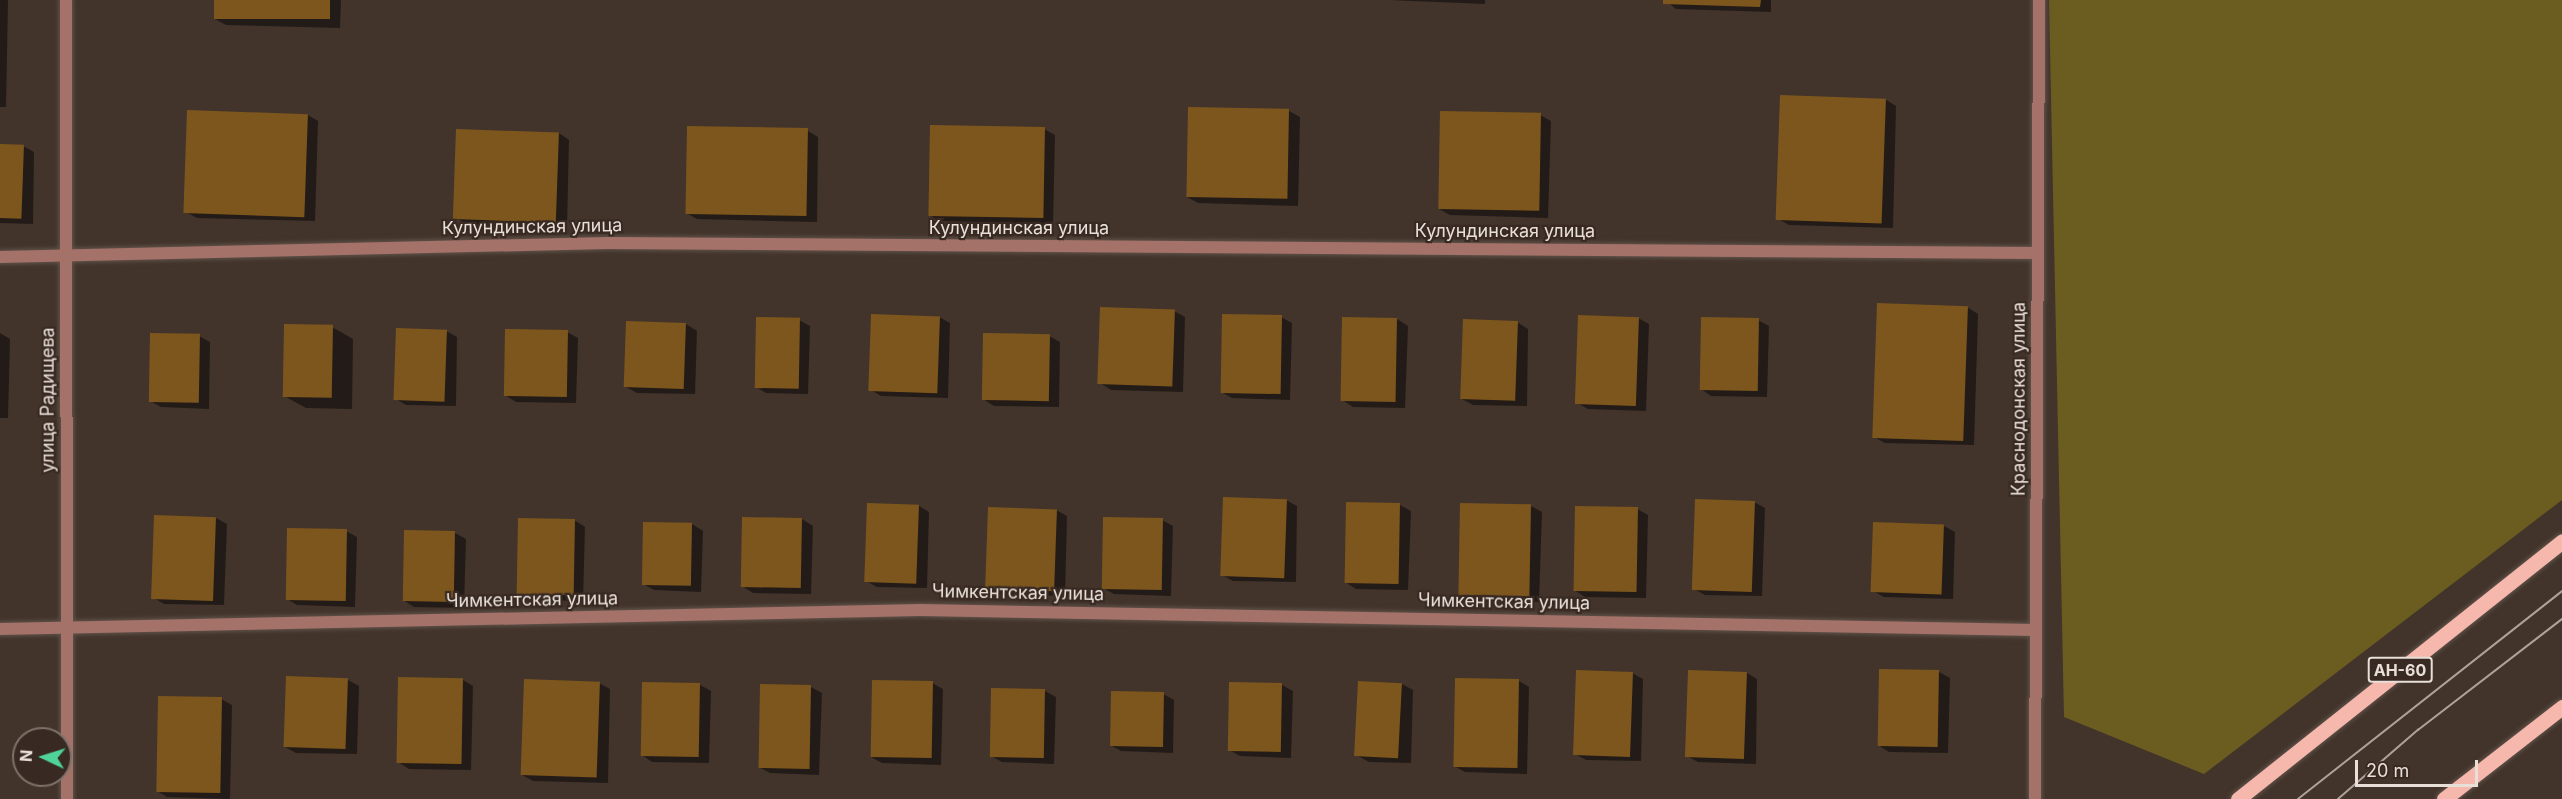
<!DOCTYPE html>
<meta charset="utf-8">
<style>
body{margin:0}
#map{position:relative;width:2562px;height:799px;overflow:hidden;background:#42342b;font-family:Inter,sans-serif}
div>[style]{position:absolute}
.green>*{inset:0;background:#6b5d20}
.shadow>*{inset:0;background:#0007}
.building>*{inset:0;background:#7d561d;transform-origin:0 0}
.roads{filter:drop-shadow(0 0 2px #60534a) drop-shadow(0 0 2px #60534a)}
.street>*{height:12px;margin:-6px;padding:0 6px;transform-origin:6px;border-radius:6px;background:#a57269}
.primary>*{height:15px;margin:-7.5px;padding:0 7.5px;transform-origin:7.5px;border-radius:7.5px;background:#f6b7ad}
.tram>*{height:1.5px;margin:-0.75px;padding:0 0.75px;transform-origin:0.75px;border-radius:0.75px;background:#aea39c}
span{translate:-50% -50%;white-space:nowrap;text-align:center;line-height:1.15;-webkit-text-stroke:4.5px #382a22;paint-order:stroke}
.shield-label span{padding:2px 4px;background:#382a22;border:2px solid;border-radius:4px;-webkit-text-stroke-width:0}
.shield-label{font-size:16px;color:#e8dfd9;font-weight:700}
.street-label{font-size:18px;color:#e8dfd9}
.north{position:absolute;left:12px;top:727px;width:60px;height:60px;box-sizing:border-box;background:#382a22;border:2px solid #7e726b;border-radius:50%;rotate:274deg;font-size:16px;font-weight:700;line-height:24px;text-align:center;color:#e8dfd9}
.north::after{content:'';display:block;margin:auto;width:21px;height:27px;background:#4fd399;clip-path:polygon(50% 0,100% 100%,50% 72%,0 100%)}
.scale{position:absolute;left:2355px;top:760px;width:123px;height:27px;box-sizing:border-box;border:3px solid #e8dfd9;border-top:0;padding-left:8px;font-size:18px;line-height:21px;white-space:nowrap;color:#e8dfd9;-webkit-text-stroke:4px #382a22;paint-order:stroke}
</style>
<div id="map">
<div class="green">
<div style="clip-path:polygon(2049px 0,2562px 0,2562px 500px,2204px 774px,2064px 717px)"></div>
</div>
<div class="shadow">
<div style="clip-path:polygon(0 0,8px 0,6px 107px,0 107px)"></div>
<div style="clip-path:polygon(216px 0,341px 0,340px 28px,226px 25px,215px 19px)"></div>
<div style="clip-path:polygon(1388px 0,1485px 0,1485px 4px)"></div>
<div style="clip-path:polygon(1665px 0,1771px 0,1771px 12px,1676px 9px)"></div>
<div style="clip-path:polygon(1885px 99px,1896px 106px,1893px 228px,1789px 225px,1778px 219px)"></div>
<div style="clip-path:polygon(1289px 111px,1300px 117px,1298px 206px,1198px 203px,1187px 197px)"></div>
<div style="clip-path:polygon(308px 115px,318px 121px,315px 221px,197px 218px,186px 212px)"></div>
<div style="clip-path:polygon(1540px 115px,1551px 121px,1548px 218px,1450px 215px,1439px 209px)"></div>
<div style="clip-path:polygon(1044px 129px,1055px 135px,1053px 224px,940px 221px,929px 215px)"></div>
<div style="clip-path:polygon(808px 131px,818px 137px,817px 222px,697px 219px,686px 213px)"></div>
<div style="clip-path:polygon(559px 133px,569px 140px,567px 227px,467px 224px,456px 218px)"></div>
<div style="clip-path:polygon(0 145px,23px 146px,34px 152px,33px 224px,0 223px)"></div>
<div style="clip-path:polygon(1967px 307px,1978px 314px,1974px 445px,1885px 443px,1874px 437px)"></div>
<div style="clip-path:polygon(1174px 311px,1185px 317px,1183px 392px,1111px 390px,1100px 383px)"></div>
<div style="clip-path:polygon(939px 317px,950px 323px,948px 398px,881px 396px,871px 390px)"></div>
<div style="clip-path:polygon(1281px 317px,1292px 323px,1290px 400px,1232px 398px,1221px 392px)"></div>
<div style="clip-path:polygon(1344px 318px,1397px 319px,1408px 326px,1405px 408px,1353px 407px,1342px 400px)"></div>
<div style="clip-path:polygon(1638px 318px,1649px 324px,1646px 411px,1588px 409px,1577px 403px)"></div>
<div style="clip-path:polygon(799px 320px,810px 326px,808px 394px,766px 393px,756px 387px)"></div>
<div style="clip-path:polygon(1758px 320px,1769px 326px,1767px 397px,1711px 396px,1701px 389px)"></div>
<div style="clip-path:polygon(1517px 322px,1528px 329px,1527px 406px,1473px 405px,1462px 399px)"></div>
<div style="clip-path:polygon(686px 324px,697px 331px,695px 394px,637px 393px,626px 387px)"></div>
<div style="clip-path:polygon(332px 327px,353px 339px,352px 409px,306px 408px,284px 396px)"></div>
<div style="clip-path:polygon(446px 331px,457px 337px,456px 406px,406px 405px,396px 399px)"></div>
<div style="clip-path:polygon(567px 332px,578px 338px,576px 403px,516px 402px,505px 395px)"></div>
<div style="clip-path:polygon(0 333px,10px 339px,8px 418px,0 418px)"></div>
<div style="clip-path:polygon(199px 336px,210px 342px,209px 409px,161px 407px,150px 401px)"></div>
<div style="clip-path:polygon(1049px 336px,1060px 342px,1059px 407px,994px 406px,983px 399px)"></div>
<div style="clip-path:polygon(1286px 500px,1297px 506px,1296px 582px,1233px 581px,1222px 575px)"></div>
<div style="clip-path:polygon(1754px 502px,1765px 508px,1762px 596px,1705px 595px,1694px 589px)"></div>
<div style="clip-path:polygon(1400px 505px,1411px 511px,1408px 590px,1356px 589px,1345px 582px)"></div>
<div style="clip-path:polygon(919px 506px,929px 512px,927px 588px,877px 587px,866px 581px)"></div>
<div style="clip-path:polygon(1531px 506px,1542px 512px,1539px 602px,1470px 600px,1459px 594px)"></div>
<div style="clip-path:polygon(1637px 509px,1648px 515px,1646px 598px,1585px 597px,1574px 590px)"></div>
<div style="clip-path:polygon(1056px 510px,1067px 516px,1065px 596px,998px 594px,987px 588px)"></div>
<div style="clip-path:polygon(155px 517px,216px 518px,227px 524px,224px 605px,164px 604px,154px 598px)"></div>
<div style="clip-path:polygon(802px 519px,813px 526px,811px 594px,753px 593px,742px 586px)"></div>
<div style="clip-path:polygon(574px 520px,585px 527px,583px 601px,529px 600px,518px 594px)"></div>
<div style="clip-path:polygon(1162px 520px,1173px 526px,1171px 596px,1114px 594px,1103px 588px)"></div>
<div style="clip-path:polygon(692px 524px,703px 531px,701px 592px,654px 590px,643px 584px)"></div>
<div style="clip-path:polygon(1944px 526px,1955px 532px,1953px 599px,1884px 597px,1873px 591px)"></div>
<div style="clip-path:polygon(346px 531px,357px 537px,355px 607px,297px 605px,287px 599px)"></div>
<div style="clip-path:polygon(455px 533px,466px 539px,464px 608px,414px 607px,403px 600px)"></div>
<div style="clip-path:polygon(1880px 670px,1939px 672px,1950px 678px,1948px 753px,1889px 752px,1878px 745px)"></div>
<div style="clip-path:polygon(1632px 673px,1643px 679px,1641px 761px,1586px 760px,1575px 754px)"></div>
<div style="clip-path:polygon(1747px 673px,1757px 679px,1756px 764px,1698px 762px,1687px 756px)"></div>
<div style="clip-path:polygon(287px 678px,348px 680px,359px 686px,357px 754px,296px 753px,285px 747px)"></div>
<div style="clip-path:polygon(463px 680px,473px 686px,471px 770px,409px 769px,398px 762px)"></div>
<div style="clip-path:polygon(1519px 681px,1529px 687px,1527px 774px,1465px 772px,1454px 766px)"></div>
<div style="clip-path:polygon(599px 683px,610px 689px,608px 783px,533px 781px,522px 775px)"></div>
<div style="clip-path:polygon(643px 683px,700px 685px,711px 691px,709px 763px,652px 762px,642px 755px)"></div>
<div style="clip-path:polygon(932px 683px,943px 689px,941px 765px,882px 763px,871px 757px)"></div>
<div style="clip-path:polygon(1402px 684px,1413px 690px,1411px 763px,1369px 762px,1358px 756px)"></div>
<div style="clip-path:polygon(1282px 685px,1293px 691px,1291px 758px,1240px 756px,1229px 750px)"></div>
<div style="clip-path:polygon(811px 687px,822px 693px,819px 775px,770px 773px,759px 767px)"></div>
<div style="clip-path:polygon(1045px 691px,1056px 697px,1054px 764px,1002px 762px,991px 756px)"></div>
<div style="clip-path:polygon(1163px 694px,1174px 700px,1173px 753px,1121px 751px,1110px 745px)"></div>
<div style="clip-path:polygon(221px 699px,232px 705px,230px 799px,167px 797px,157px 791px)"></div>
</div>
<div class="building">
<div style="left:214px;top:0;width:116px;height:19px"></div>
<div style="clip-path:polygon(1663px 0,1761px 0,1760px 7px,1663px 4px)"></div>
<div style="left:1780px;top:95px;width:106px;height:125px;rotate:2deg"></div>
<div style="left:1188px;top:107px;width:101px;height:90px;rotate:1deg"></div>
<div style="left:187px;top:110px;width:121px;height:103px;rotate:2deg"></div>
<div style="left:1440px;top:111px;width:101px;height:98px;rotate:1deg"></div>
<div style="left:930px;top:125px;width:115px;height:91px;rotate:1deg"></div>
<div style="left:687px;top:126px;width:121px;height:88px;rotate:1deg"></div>
<div style="left:456px;top:129px;width:103px;height:90px;rotate:2deg"></div>
<div style="left:0;top:144px;width:24px;height:74px;rotate:2deg"></div>
<div style="left:1877px;top:303px;width:91px;height:135px;rotate:2deg"></div>
<div style="left:1100px;top:307px;width:75px;height:77px;rotate:2deg"></div>
<div style="left:871px;top:314px;width:69px;height:77px;rotate:2deg"></div>
<div style="left:1222px;top:314px;width:60px;height:79px;rotate:1deg"></div>
<div style="left:1578px;top:315px;width:61px;height:89px;rotate:2deg"></div>
<div style="left:756px;top:317px;width:44px;height:71px;rotate:1deg"></div>
<div style="left:1342px;top:317px;width:55px;height:84px;rotate:1deg"></div>
<div style="left:1701px;top:317px;width:58px;height:73px;rotate:1deg"></div>
<div style="left:1463px;top:319px;width:55px;height:80px;rotate:2deg"></div>
<div style="left:626px;top:321px;width:60px;height:66px;rotate:2deg"></div>
<div style="left:284px;top:324px;width:49px;height:73px;rotate:1deg"></div>
<div style="left:396px;top:328px;width:51px;height:72px;rotate:2deg"></div>
<div style="left:505px;top:329px;width:63px;height:67px;rotate:1deg"></div>
<div style="left:150px;top:333px;width:50px;height:69px;rotate:1deg"></div>
<div style="left:983px;top:333px;width:67px;height:67px;rotate:1deg"></div>
<div style="left:1223px;top:497px;width:64px;height:79px;rotate:2deg"></div>
<div style="left:1695px;top:499px;width:60px;height:91px;rotate:2deg"></div>
<div style="left:1346px;top:502px;width:54px;height:81px;rotate:1deg"></div>
<div style="left:867px;top:503px;width:52px;height:79px;rotate:2deg"></div>
<div style="left:1460px;top:503px;width:71px;height:92px;rotate:1deg"></div>
<div style="left:1575px;top:506px;width:63px;height:85px;rotate:1deg"></div>
<div style="left:988px;top:507px;width:69px;height:82px;rotate:2deg"></div>
<div style="left:154px;top:515px;width:62px;height:84px;rotate:2deg"></div>
<div style="left:742px;top:517px;width:60px;height:70px;rotate:1deg"></div>
<div style="left:1103px;top:517px;width:60px;height:72px;rotate:1deg"></div>
<div style="left:518px;top:518px;width:57px;height:76px;rotate:1deg"></div>
<div style="left:643px;top:522px;width:49px;height:63px;rotate:1deg"></div>
<div style="left:1873px;top:522px;width:71px;height:70px;rotate:2deg"></div>
<div style="left:287px;top:528px;width:60px;height:72px;rotate:1deg"></div>
<div style="left:404px;top:530px;width:51px;height:71px;rotate:1deg"></div>
<div style="left:1879px;top:669px;width:60px;height:77px;rotate:1deg"></div>
<div style="left:1576px;top:670px;width:57px;height:85px;rotate:2deg"></div>
<div style="left:1688px;top:670px;width:59px;height:87px;rotate:2deg"></div>
<div style="left:286px;top:676px;width:62px;height:71px;rotate:2deg"></div>
<div style="left:398px;top:677px;width:65px;height:86px;rotate:1deg"></div>
<div style="left:1455px;top:678px;width:64px;height:89px;rotate:1deg"></div>
<div style="left:524px;top:679px;width:76px;height:96px;rotate:2deg"></div>
<div style="left:872px;top:680px;width:61px;height:77px;rotate:1deg"></div>
<div style="left:1358px;top:681px;width:44px;height:75px;rotate:3deg"></div>
<div style="left:642px;top:682px;width:58px;height:74px;rotate:1deg"></div>
<div style="left:1229px;top:682px;width:53px;height:69px;rotate:1deg"></div>
<div style="left:760px;top:684px;width:51px;height:84px;rotate:1deg"></div>
<div style="left:991px;top:688px;width:54px;height:69px;rotate:1deg"></div>
<div style="left:1111px;top:691px;width:53px;height:55px;rotate:1deg"></div>
<div style="left:158px;top:696px;width:64px;height:96px;rotate:1deg"></div>
</div>
<div class="roads">
<div class="street">
<div style="left:66px;top:0;width:799px;rotate:89.93deg"></div>
<div style="left:0;top:257px;width:607px;rotate:-1.32deg"></div>
<div style="left:607px;top:243px;width:1431px;rotate:0.4deg"></div>
<div style="left:0;top:629px;width:921px;rotate:-1.18deg"></div>
<div style="left:921px;top:610px;width:1115px;rotate:1.03deg"></div>
<div style="left:2035px;top:799px;width:799px;rotate:-89.71deg"></div>
</div>
<div class="primary">
<div style="left:2238px;top:799px;width:414px;rotate:-38.5deg"></div>
<div style="left:2444px;top:799px;width:150px;rotate:-37.9deg"></div>
</div>
</div>
<div class="tram">
<div style="left:2298px;top:799px;width:336px;rotate:-38.2deg"></div>
<div style="left:2338px;top:799px;width:106px;rotate:-40.8deg"></div>
<div style="left:2418px;top:730px;width:182px;rotate:-37.6deg"></div>
</div>
<div class="shield-label">
<span style="left:2400px;top:670px">АН-60</span>
</div>
<div class="street-label">
<span style="left:532px;top:227px;rotate:-1deg">Кулундинская улица</span>
<span style="left:1019px;top:228px">Кулундинская улица</span>
<span style="left:1505px;top:231px">Кулундинская улица</span>
<span style="left:2019px;top:399px;rotate:-90deg">Краснодонская улица</span>
<span style="left:48px;top:400px;rotate:-90deg">улица Радищева</span>
<span style="left:1018px;top:593px;rotate:1deg">Чимкентская улица</span>
<span style="left:532px;top:600px;rotate:-1deg">Чимкентская улица</span>
<span style="left:1504px;top:602px;rotate:1deg">Чимкентская улица</span>
</div>
<div class="north">N</div>
<div class="scale">20 m</div>
</div>
